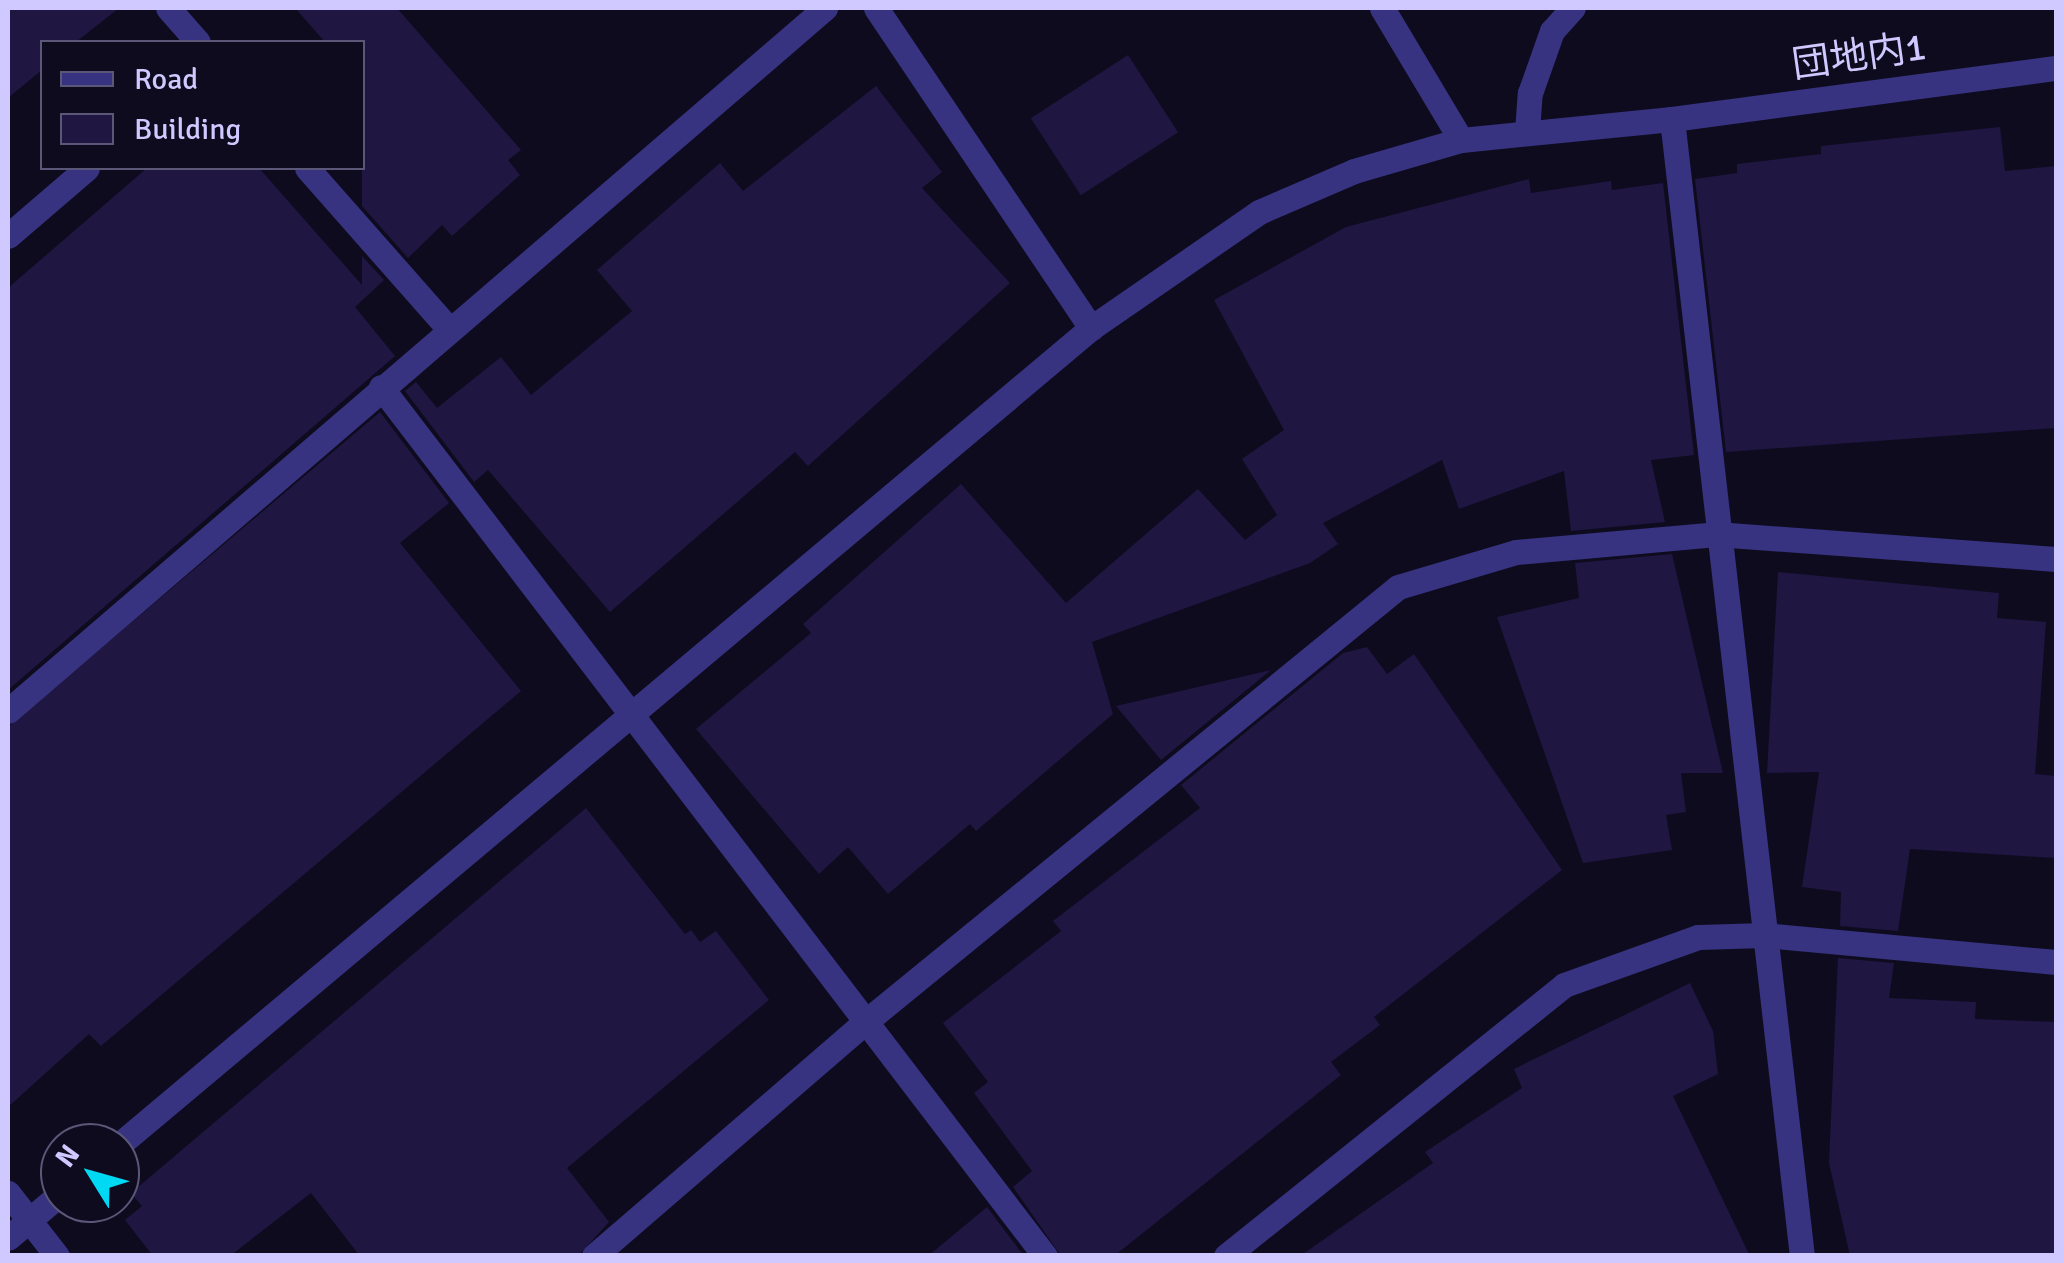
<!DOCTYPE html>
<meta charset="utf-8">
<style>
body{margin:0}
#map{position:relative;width:2064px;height:1263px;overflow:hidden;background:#0e0b1f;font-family:Signika,"Noto Sans JP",sans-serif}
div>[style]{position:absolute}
.building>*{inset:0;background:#1f1641;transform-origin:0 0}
.minor>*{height:25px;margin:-12.5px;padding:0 12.5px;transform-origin:12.5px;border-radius:12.5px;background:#373381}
span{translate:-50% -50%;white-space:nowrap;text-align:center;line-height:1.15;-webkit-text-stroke:8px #0e0b1f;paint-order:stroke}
.street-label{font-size:38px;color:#cfc9ff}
.frame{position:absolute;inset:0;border:10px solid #cfc9ff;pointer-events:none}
.legend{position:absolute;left:40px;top:40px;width:325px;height:130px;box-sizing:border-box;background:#0e0b1f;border:2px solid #5b5779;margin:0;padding:12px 18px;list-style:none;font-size:30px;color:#cfc9ff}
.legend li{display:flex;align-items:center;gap:20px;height:50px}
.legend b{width:50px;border:2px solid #5b5779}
.north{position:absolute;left:40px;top:1123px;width:100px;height:100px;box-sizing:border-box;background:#0e0b1f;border:2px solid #5b5779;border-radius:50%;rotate:307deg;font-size:28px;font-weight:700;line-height:40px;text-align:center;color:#cfc9ff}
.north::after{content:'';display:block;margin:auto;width:35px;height:45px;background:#00d9f4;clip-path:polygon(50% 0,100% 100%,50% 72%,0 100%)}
</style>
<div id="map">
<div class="building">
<div style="clip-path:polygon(8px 8px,119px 8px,76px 42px,42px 42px,42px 70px,8px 98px)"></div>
<div style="clip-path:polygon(295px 8px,397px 8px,521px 150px,508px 160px,520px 175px,452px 236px,442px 225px,408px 258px,362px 206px,362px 42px,325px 42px)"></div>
<div style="left:1128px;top:55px;width:92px;height:116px;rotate:57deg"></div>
<div style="clip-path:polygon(876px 86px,942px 172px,922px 188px,1010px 283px,808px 466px,795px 452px,610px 612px,488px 470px,474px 482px,405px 391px,416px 382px,437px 408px,501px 357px,531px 395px,632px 311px,597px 270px,720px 163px,743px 191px)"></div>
<div style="clip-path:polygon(2000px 127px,2005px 171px,2056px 166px,2056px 428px,1726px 452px,1695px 179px,1737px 173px,1737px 164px,1821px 154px,1821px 146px)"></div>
<div style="clip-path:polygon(147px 168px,259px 168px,362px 285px,362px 256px,384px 280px,355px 307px,395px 356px,8px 690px,8px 288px)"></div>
<div style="clip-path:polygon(1529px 179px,1531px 193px,1611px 181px,1612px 190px,1663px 183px,1694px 455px,1651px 460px,1665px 522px,1571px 531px,1564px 471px,1459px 509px,1442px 460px,1323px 523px,1338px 544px,1310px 563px,1092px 642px,1113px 714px,976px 831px,970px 824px,888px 894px,848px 847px,819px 874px,696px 729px,811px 633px,803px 624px,961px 484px,1066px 603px,1198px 489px,1245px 540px,1277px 515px,1242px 459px,1284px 430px,1214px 300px,1346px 227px)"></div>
<div style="clip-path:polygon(380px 412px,449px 503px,400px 543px,521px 691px,101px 1046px,89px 1034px,8px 1107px,8px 727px)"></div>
<div style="clip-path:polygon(1672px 554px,1723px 773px,1681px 773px,1686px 812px,1666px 815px,1672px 850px,1583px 863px,1497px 617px,1579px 598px,1575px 563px)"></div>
<div style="clip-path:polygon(1778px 572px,1999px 593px,1997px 618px,2046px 622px,2035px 774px,2056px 776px,2056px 858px,1910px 849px,1898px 931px,1840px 926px,1841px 892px,1802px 887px,1819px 772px,1767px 773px)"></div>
<div style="clip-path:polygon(1367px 647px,1387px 674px,1414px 654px,1562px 870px,1374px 1017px,1380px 1025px,1331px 1062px,1341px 1075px,1114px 1256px,1061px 1256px,1013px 1187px,1032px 1171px,974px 1093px,988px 1082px,943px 1023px,1061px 931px,1053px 921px,1200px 808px,1181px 785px,1343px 653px)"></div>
<div style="clip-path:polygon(1271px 670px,1161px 760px,1116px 706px)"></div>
<div style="clip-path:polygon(586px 808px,685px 934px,691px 930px,700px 942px,716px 931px,769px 1000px,567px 1168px,609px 1222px,578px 1256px,360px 1256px,311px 1193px,230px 1256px,153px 1256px,125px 1220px,142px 1206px,131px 1193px)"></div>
<div style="clip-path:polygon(1838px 958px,1894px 963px,1889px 998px,1976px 1002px,1975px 1019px,2056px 1022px,2056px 1256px,1850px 1256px,1829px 1163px)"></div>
<div style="clip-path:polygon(1690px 983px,1713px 1031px,1718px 1074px,1673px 1096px,1750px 1256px,1300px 1256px,1433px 1163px,1425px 1152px,1522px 1088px,1514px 1069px)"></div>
<div style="clip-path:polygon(987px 1207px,1024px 1256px,928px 1256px)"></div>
</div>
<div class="minor">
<div style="left:168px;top:8px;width:45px;rotate:48.6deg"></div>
<div style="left:876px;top:8px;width:386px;rotate:56.1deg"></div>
<div style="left:1091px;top:328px;width:204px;rotate:-34.6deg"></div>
<div style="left:1259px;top:212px;width:103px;rotate:-23.3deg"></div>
<div style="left:1354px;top:171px;width:111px;rotate:-16.2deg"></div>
<div style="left:1461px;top:140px;width:212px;rotate:-5.7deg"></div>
<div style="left:1672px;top:119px;width:1144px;rotate:83.48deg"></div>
<div style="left:1382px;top:8px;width:154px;rotate:59.1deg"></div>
<div style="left:1672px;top:119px;width:387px;rotate:-7.6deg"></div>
<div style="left:1527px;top:132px;width:39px;rotate:-86deg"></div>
<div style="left:1530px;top:93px;width:66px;rotate:-70.5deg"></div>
<div style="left:1552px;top:31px;width:31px;rotate:-48deg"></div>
<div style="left:307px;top:168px;width:215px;rotate:48.6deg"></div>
<div style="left:8px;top:236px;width:104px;rotate:-40.7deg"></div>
<div style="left:381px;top:387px;width:1094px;rotate:52.62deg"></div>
<div style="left:8px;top:711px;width:1078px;rotate:-40.71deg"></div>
<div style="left:120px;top:1144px;width:1268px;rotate:-40.04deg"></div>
<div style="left:8px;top:1193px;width:80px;rotate:52.1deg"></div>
<div style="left:8px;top:1238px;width:68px;rotate:-40.2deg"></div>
<div style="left:594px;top:1256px;width:357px;rotate:-40.8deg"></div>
<div style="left:864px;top:1023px;width:689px;rotate:-39.23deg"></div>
<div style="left:1398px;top:587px;width:123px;rotate:-16.5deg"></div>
<div style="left:1516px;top:552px;width:201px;rotate:-5.1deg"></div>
<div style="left:1716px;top:534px;width:341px;rotate:4.2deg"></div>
<div style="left:1226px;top:1256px;width:433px;rotate:-38.7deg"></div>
<div style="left:1564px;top:985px;width:142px;rotate:-19.7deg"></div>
<div style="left:1698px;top:937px;width:66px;rotate:-1.7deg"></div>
<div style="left:1764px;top:935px;width:293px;rotate:5.3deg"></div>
</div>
<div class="street-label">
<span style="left:1859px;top:56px;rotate:-8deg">団地内1</span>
</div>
<div class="frame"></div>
<ul class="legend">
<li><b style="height:12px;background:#373381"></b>Road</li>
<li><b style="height:28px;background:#1f1641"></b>Building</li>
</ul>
<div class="north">N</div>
</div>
